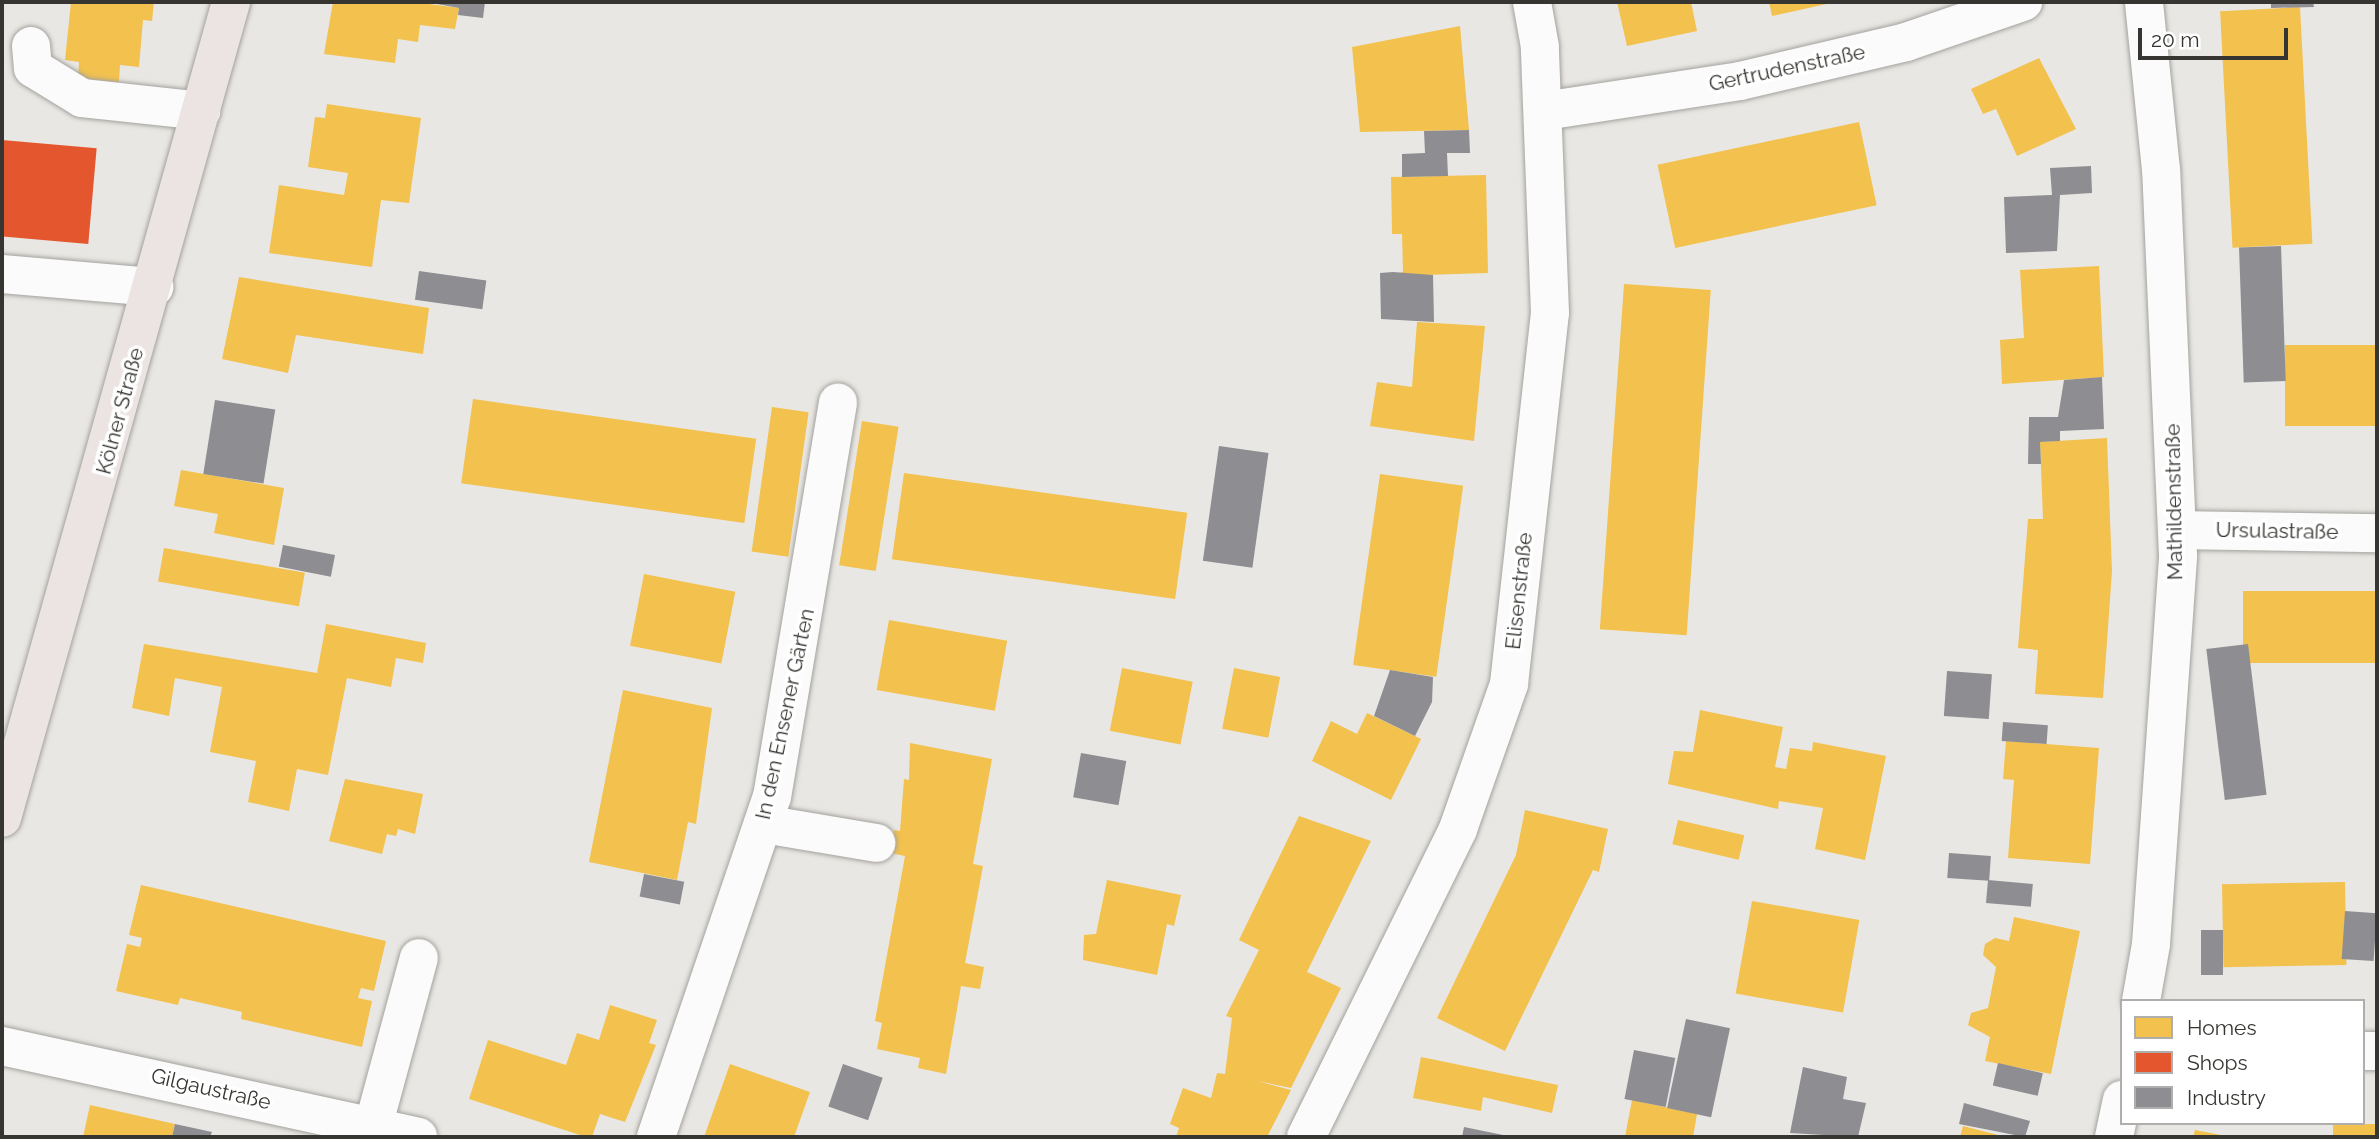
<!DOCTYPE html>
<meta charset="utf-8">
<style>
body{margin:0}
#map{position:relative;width:2379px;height:1139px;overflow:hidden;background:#e9e7e3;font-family:Raleway,sans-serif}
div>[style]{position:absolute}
.homes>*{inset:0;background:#f2c14e;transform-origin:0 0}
.shops>*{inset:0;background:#e4572e;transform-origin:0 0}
.industry>*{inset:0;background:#8d8d92;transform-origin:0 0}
.roads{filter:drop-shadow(0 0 2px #a3a29e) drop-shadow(0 0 2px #a3a29e)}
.minor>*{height:38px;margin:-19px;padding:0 19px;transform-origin:19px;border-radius:19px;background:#fcfbfb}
.major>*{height:38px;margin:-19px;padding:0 19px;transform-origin:19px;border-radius:19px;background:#ebe4e3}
span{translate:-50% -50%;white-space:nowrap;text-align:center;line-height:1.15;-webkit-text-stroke:7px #fff;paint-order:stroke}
.street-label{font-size:21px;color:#363531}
.frame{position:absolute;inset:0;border:4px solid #363531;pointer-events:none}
.legend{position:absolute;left:2120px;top:999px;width:245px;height:126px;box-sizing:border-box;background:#fff;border:2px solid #afaead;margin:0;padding:9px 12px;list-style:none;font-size:21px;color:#363531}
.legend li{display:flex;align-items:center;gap:14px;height:35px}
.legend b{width:35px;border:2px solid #afaead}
.scale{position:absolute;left:2138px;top:28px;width:150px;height:32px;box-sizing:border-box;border:4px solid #363531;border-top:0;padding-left:9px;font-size:21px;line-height:24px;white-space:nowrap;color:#363531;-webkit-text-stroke:5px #fff;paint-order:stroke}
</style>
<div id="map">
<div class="homes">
<div style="clip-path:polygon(71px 2px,154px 2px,152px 21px,143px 20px,139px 67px,120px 65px,119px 82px,78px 78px,79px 62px,65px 60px)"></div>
<div style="clip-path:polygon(333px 2px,414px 2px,459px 8px,455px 29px,420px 25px,418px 42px,398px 39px,395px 63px,324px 54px)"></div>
<div style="clip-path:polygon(1617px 2px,1691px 2px,1697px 31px,1627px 46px)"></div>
<div style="clip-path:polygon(1769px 2px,1830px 2px,1831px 3px,1772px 16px)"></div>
<div style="left:2300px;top:7px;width:237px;height:80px;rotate:87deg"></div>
<div style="clip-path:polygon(1460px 26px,1469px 130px,1360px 132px,1352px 47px)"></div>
<div style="clip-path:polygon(2039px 58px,2076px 129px,2017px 156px,1996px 109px,1983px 114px,1971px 89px)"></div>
<div style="clip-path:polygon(327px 104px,421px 118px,409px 203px,381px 200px,372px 267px,269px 253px,279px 185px,344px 195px,348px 173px,308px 167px,315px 117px,325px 118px)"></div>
<div style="left:1859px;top:122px;width:85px;height:206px;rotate:78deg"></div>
<div style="clip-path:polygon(1486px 175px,1488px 273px,1393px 276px,1403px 272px,1402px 234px,1392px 234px,1391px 177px)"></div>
<div style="clip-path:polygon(2099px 266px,2104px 377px,2002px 384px,2000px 340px,2024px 338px,2020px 270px)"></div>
<div style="clip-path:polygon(239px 277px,429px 308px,423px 354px,296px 335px,288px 373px,222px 359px)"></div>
<div style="left:1624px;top:284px;width:87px;height:346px;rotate:4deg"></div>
<div style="clip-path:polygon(1417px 322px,1485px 326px,1474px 441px,1370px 426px,1377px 382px,1412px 387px)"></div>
<div style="left:2377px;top:345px;width:81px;height:92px;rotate:90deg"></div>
<div style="left:473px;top:399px;width:286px;height:85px;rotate:8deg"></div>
<div style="left:772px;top:407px;width:37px;height:146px;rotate:8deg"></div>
<div style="left:862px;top:421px;width:37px;height:146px;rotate:9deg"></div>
<div style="clip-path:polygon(2107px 438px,2112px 571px,2103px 698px,2035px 694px,2038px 650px,2018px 648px,2028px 519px,2043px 519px,2040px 442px)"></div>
<div style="clip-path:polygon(181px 470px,284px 488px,274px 545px,214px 533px,218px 514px,174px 506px)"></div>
<div style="left:904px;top:473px;width:286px;height:87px;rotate:8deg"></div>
<div style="left:1380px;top:474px;width:84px;height:193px;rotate:8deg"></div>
<div style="left:164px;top:548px;width:143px;height:34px;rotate:10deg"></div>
<div style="left:644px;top:574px;width:93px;height:73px;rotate:11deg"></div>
<div style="left:2377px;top:591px;width:72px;height:134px;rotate:90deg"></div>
<div style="left:889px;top:620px;width:120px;height:71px;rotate:10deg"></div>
<div style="clip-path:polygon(326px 624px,426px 643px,423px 663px,396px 658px,391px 687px,347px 678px,328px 775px,297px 769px,289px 811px,248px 802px,256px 761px,210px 752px,222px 687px,175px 678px,169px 716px,132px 708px,144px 644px,317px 673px)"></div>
<div style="left:1122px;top:668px;width:72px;height:64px;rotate:11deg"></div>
<div style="left:1234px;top:668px;width:47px;height:62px;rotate:11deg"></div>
<div style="clip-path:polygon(623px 690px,712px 708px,696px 824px,688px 822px,677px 880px,589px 862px)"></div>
<div style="clip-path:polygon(1700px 710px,1783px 727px,1775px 767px,1786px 769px,1790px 748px,1812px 751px,1813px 742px,1886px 756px,1865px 860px,1815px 849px,1823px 808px,1779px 801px,1778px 809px,1668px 784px,1674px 751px,1693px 752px)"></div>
<div style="clip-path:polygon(1367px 713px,1421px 739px,1391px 800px,1312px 761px,1331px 721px,1357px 734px)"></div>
<div style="clip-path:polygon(2006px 741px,2099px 748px,2090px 864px,2008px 858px,2014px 780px,2003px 779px)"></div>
<div style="clip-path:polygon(910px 743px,992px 759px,973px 864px,983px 866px,965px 963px,984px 967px,980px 989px,961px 986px,946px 1074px,918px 1068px,920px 1058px,877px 1049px,882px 1023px,875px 1021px,905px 856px,890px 853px,894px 830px,900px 831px,904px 779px,909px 780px)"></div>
<div style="clip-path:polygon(345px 779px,423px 794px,415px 834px,398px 829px,396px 836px,387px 834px,382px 854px,329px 841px)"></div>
<div style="clip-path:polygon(1525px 810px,1608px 829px,1599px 872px,1593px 870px,1505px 1051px,1437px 1018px,1516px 855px)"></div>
<div style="clip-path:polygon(1299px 816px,1371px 841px,1307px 972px,1341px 988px,1291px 1088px,1257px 1081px,1291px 1090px,1267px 1137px,1176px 1137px,1179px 1128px,1170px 1124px,1183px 1088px,1211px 1098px,1217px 1073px,1225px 1074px,1232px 1018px,1226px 1016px,1259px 950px,1239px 940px)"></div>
<div style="left:1678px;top:820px;width:68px;height:25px;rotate:13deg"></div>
<div style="clip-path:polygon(1107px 880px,1181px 895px,1174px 926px,1167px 924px,1157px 975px,1083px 960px,1084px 935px,1096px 934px)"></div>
<div style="left:2345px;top:882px;width:83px;height:123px;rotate:89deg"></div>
<div style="clip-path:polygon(141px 885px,386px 941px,374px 991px,361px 988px,358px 998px,372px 1001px,362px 1047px,241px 1019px,242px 1012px,180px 998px,178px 1005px,116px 991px,127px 944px,140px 947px,142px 938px,129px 935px)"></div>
<div style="left:1752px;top:901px;width:109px;height:94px;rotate:10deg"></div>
<div style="clip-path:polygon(2014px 917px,2080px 931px,2051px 1074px,1985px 1061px,1990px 1037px,1968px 1025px,1971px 1013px,1988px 1008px,1996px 967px,1983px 955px,1985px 944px,1995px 938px,2009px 941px)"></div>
<div style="clip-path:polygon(610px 1005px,657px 1020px,649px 1043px,656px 1045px,625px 1122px,600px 1114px,592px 1137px,586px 1137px,469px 1099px,488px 1040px,566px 1065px,577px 1033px,599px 1040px)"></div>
<div style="clip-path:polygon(1421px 1057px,1558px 1085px,1552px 1113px,1483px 1097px,1481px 1111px,1413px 1098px)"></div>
<div style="clip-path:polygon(730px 1064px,810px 1092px,794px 1137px,704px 1137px)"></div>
<div style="clip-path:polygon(1632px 1100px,1697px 1114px,1693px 1137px,1625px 1137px)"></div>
<div style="clip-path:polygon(90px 1105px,175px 1124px,172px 1137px,83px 1137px)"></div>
<div style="left:2377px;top:1124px;width:13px;height:44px;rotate:90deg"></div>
<div style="clip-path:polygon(1963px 1126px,2002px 1136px,2002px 1137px,1960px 1137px)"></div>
<div style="clip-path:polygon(2195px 1130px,2226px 1136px,2226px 1137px,2193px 1137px)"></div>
</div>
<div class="shops">
<div style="left:2px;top:140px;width:95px;height:96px;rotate:5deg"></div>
</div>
<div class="industry">
<div style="clip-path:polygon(426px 2px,485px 2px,483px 18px,458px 15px,459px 8px)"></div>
<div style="clip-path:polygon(2271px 2px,2313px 2px,2314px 7px,2271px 8px)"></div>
<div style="clip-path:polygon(1469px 130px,1470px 153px,1447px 153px,1448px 176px,1402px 177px,1402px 154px,1425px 153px,1424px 131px)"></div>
<div style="clip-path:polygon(2091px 166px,2092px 193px,2060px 195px,2057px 251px,2006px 253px,2004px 197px,2052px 195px,2050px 168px)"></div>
<div style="left:2281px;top:246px;width:135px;height:42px;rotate:88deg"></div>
<div style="left:419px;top:271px;width:68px;height:29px;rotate:8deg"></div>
<div style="clip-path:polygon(1393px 272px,1433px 275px,1434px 322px,1381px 319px,1380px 273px)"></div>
<div style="clip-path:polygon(2102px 377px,2104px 429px,2060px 431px,2060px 441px,2040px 442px,2041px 464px,2028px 464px,2029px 417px,2058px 417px,2064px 380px)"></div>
<div style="left:215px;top:400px;width:61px;height:75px;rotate:9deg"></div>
<div style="left:1219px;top:446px;width:50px;height:116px;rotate:8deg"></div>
<div style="left:283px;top:545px;width:53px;height:22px;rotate:11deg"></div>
<div style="left:2248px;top:644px;width:152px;height:42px;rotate:83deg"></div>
<div style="clip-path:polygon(1390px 670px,1433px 677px,1432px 702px,1415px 736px,1374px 716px)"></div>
<div style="left:1947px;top:671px;width:45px;height:45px;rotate:4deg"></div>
<div style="left:2003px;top:722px;width:45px;height:19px;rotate:4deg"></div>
<div style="left:1081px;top:753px;width:46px;height:45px;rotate:10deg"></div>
<div style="left:1949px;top:853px;width:42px;height:25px;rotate:4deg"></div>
<div style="left:644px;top:874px;width:41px;height:23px;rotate:11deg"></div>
<div style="left:1988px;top:880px;width:45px;height:23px;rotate:5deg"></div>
<div style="left:2345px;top:911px;width:32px;height:48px;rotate:4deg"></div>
<div style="left:2201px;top:930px;width:22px;height:45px"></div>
<div style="left:1686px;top:1019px;width:45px;height:91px;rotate:12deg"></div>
<div style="left:1634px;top:1050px;width:42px;height:50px;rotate:11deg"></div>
<div style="left:1998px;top:1063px;width:46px;height:23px;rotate:13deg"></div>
<div style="left:843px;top:1064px;width:42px;height:45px;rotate:19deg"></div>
<div style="clip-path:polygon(1803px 1067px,1847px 1077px,1843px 1099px,1866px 1103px,1858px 1137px,1790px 1133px)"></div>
<div style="clip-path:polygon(1964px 1103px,2030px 1121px,2025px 1137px,1959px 1124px)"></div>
<div style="clip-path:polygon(175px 1124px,212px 1132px,210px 1137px,172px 1137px)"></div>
<div style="clip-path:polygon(1464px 1127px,1508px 1136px,1508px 1137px,1462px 1137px)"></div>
</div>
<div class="roads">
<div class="minor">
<div style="left:31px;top:46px;width:22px;rotate:85deg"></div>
<div style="left:33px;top:68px;width:57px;rotate:31.5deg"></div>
<div style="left:82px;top:98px;width:120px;rotate:6.2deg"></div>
<div style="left:1544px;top:111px;width:198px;rotate:-8.7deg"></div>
<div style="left:1740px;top:81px;width:171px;rotate:-13.2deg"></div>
<div style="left:1906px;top:42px;width:124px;rotate:-18.9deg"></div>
<div style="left:2px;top:274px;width:153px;rotate:4.9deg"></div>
<div style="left:2177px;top:530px;width:200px;rotate:0.9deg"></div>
<div style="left:763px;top:824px;width:115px;rotate:9.5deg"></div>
<div style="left:2141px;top:1001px;width:58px;rotate:-80deg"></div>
<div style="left:2151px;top:944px;width:389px;rotate:-86deg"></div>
<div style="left:2178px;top:556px;width:386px;rotate:-92.5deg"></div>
<div style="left:2161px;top:170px;width:169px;rotate:-95.8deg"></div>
<div style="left:2px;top:1046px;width:426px;rotate:12.3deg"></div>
<div style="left:2363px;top:1051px;width:14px"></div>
<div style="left:373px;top:1127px;width:175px;rotate:-74.8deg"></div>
<div style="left:656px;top:1137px;width:359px;rotate:-71.2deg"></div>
<div style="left:772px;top:797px;width:400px;rotate:-80.5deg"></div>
<div style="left:1306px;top:1137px;width:343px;rotate:-63.7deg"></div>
<div style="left:1458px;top:829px;width:154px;rotate:-70.6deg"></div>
<div style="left:1509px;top:684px;width:373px;rotate:-83.7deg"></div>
<div style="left:1550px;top:313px;width:266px;rotate:-92.2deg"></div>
<div style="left:1540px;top:47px;width:46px;rotate:-100.1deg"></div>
<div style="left:2114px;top:1137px;width:38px;rotate:-78deg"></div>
</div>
<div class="major">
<div style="left:2px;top:818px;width:848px;rotate:-74.32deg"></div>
</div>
</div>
<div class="street-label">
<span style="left:1787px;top:68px;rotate:-12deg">Gertrudenstraße</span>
<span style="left:120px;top:411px;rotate:-75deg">Kölner Straße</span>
<span style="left:2174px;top:502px;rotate:-91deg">Mathildenstraße</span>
<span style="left:2277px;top:531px;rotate:1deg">Ursulastraße</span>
<span style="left:1519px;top:591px;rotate:-84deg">Elisenstraße</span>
<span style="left:785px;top:714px;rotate:-78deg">In den Ensener Gärten</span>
<span style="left:211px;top:1089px;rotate:13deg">Gilgaustraße</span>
</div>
<div class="frame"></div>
<ul class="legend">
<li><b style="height:19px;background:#f2c14e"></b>Homes</li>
<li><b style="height:19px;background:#e4572e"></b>Shops</li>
<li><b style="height:19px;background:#8d8d92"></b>Industry</li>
</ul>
<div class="scale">20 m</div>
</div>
